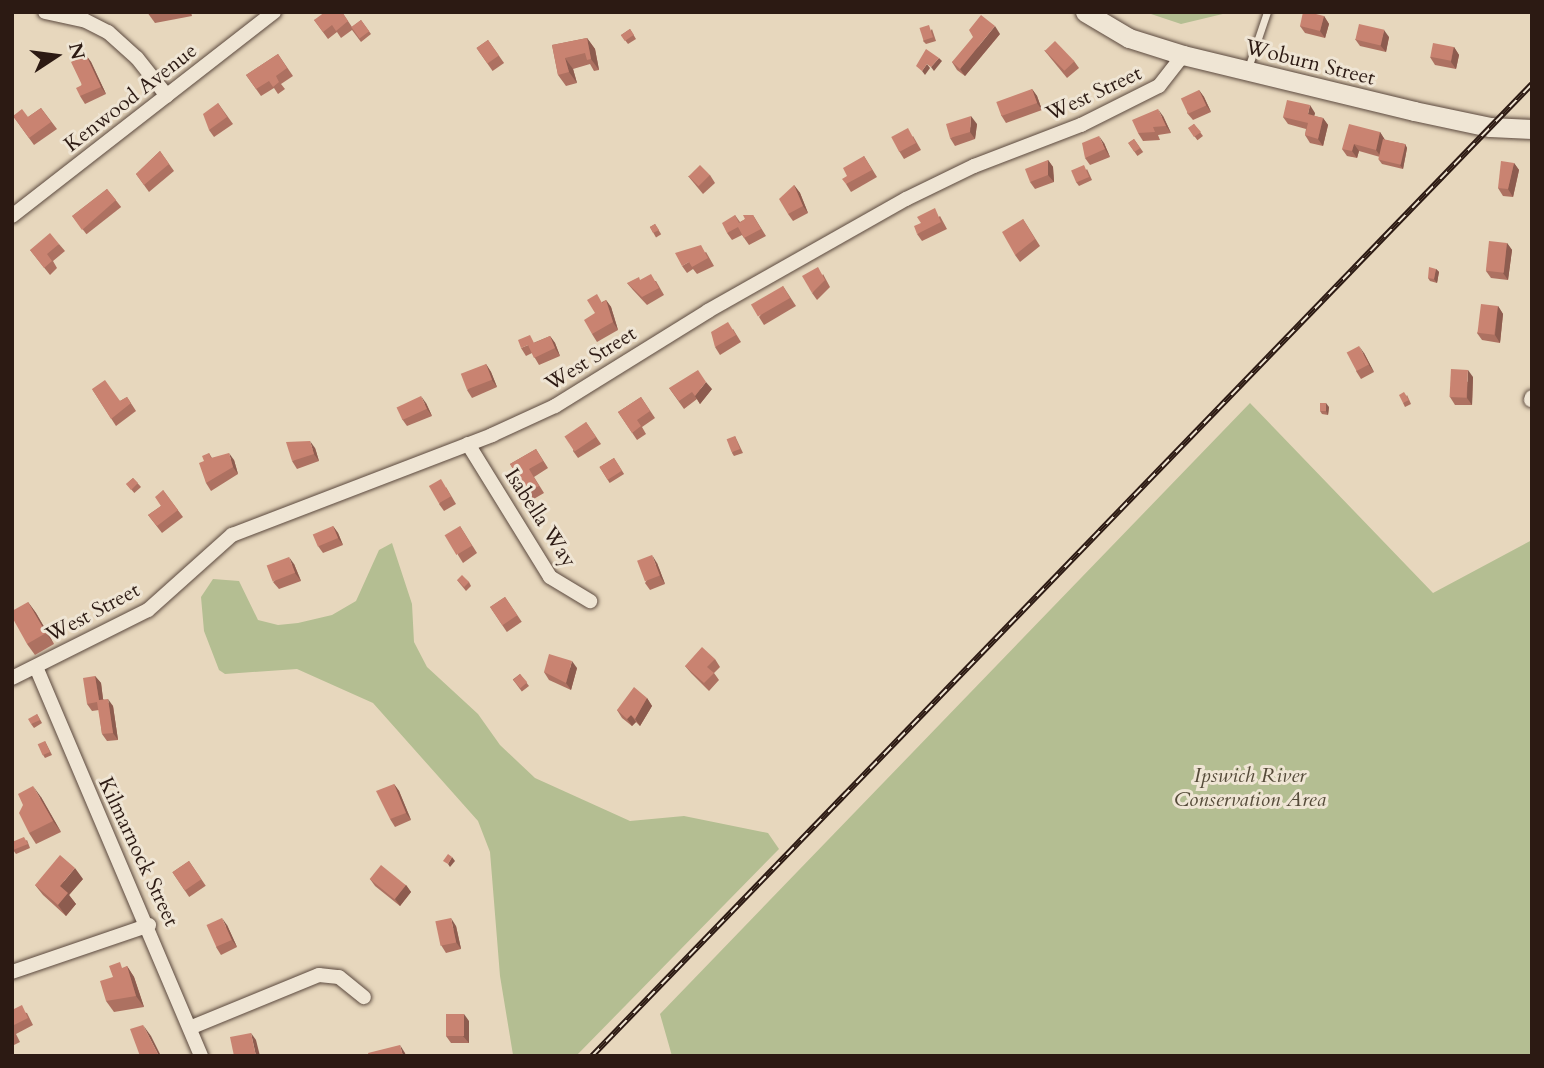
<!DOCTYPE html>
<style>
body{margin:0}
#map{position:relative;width:1544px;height:1068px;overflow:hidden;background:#e7d7bd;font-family:Cardo,serif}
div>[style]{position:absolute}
.green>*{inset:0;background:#b4be92}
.roads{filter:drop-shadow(0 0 2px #5b493e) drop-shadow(0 0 2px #5b493e)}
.service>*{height:7px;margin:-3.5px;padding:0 3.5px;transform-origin:3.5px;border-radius:3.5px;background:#efe5d4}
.minor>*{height:14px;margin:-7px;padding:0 7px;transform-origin:7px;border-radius:7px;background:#efe5d4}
.tertiary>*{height:19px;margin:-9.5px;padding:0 9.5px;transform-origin:9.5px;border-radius:9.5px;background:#efe5d4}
.rail>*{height:6px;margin-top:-3px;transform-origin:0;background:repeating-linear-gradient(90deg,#efe5d4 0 10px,#2c1a13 0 20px);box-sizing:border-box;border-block:2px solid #2c1a13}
.wall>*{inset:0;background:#ad7161;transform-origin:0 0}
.shaded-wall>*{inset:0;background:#8d5c4f}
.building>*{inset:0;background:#c98371;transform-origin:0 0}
span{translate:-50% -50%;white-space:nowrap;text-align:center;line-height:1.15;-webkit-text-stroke:6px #efe5d4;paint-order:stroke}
.street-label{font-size:21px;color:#2c1a13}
.park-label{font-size:21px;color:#554b39;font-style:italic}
.frame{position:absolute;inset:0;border:14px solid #2c1a13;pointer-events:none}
.north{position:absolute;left:21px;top:21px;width:70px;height:70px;-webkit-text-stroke:5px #efe5d4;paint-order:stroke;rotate:77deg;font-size:19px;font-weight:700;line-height:28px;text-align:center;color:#2c1a13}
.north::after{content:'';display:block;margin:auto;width:24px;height:32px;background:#2c1a13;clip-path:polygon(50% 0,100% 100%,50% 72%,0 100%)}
</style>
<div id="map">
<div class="green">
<div style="clip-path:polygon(1145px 12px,1231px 12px,1181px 24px)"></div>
<div style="clip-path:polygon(1250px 403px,1433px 593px,1532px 540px,1532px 1056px,672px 1056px,660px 1014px)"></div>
<div style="clip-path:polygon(392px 543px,412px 604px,414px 642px,427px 667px,478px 714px,500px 745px,535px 778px,630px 821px,684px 816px,768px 833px,779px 849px,576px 1056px,513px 1055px,500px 976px,490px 852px,478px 821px,373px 703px,297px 669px,225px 674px,219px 670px,204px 631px,201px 597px,213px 579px,239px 581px,258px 620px,278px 625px,298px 623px,332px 615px,356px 601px,379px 550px)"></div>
</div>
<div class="roads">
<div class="service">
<div style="left:1248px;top:68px;width:59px;rotate:-71.3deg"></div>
</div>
<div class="minor">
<div style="left:45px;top:12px;width:40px;rotate:12deg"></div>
<div style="left:84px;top:20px;width:27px;rotate:27deg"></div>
<div style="left:108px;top:32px;width:39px;rotate:42deg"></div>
<div style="left:137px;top:58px;width:48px;rotate:51.7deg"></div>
<div style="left:12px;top:216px;width:332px;rotate:-37.9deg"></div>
<div style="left:1531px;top:400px;width:3px;rotate:-72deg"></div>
<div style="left:468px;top:444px;width:156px;rotate:58.3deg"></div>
<div style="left:550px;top:577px;width:47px;rotate:31deg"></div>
<div style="left:36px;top:667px;width:423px;rotate:67deg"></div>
<div style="left:12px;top:678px;width:152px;rotate:-26.6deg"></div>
<div style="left:148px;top:610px;width:113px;rotate:-41.8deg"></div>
<div style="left:232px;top:535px;width:279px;rotate:-21deg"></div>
<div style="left:492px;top:435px;width:69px;rotate:-24.7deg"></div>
<div style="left:555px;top:406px;width:180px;rotate:-31.8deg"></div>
<div style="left:708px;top:311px;width:227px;rotate:-29.5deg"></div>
<div style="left:906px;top:199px;width:76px;rotate:-25.9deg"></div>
<div style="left:974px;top:166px;width:115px;rotate:-21deg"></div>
<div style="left:1081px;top:125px;width:87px;rotate:-26.6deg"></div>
<div style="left:1159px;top:86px;width:39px;rotate:-52deg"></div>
<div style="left:12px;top:972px;width:145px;rotate:-18.9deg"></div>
<div style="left:192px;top:1027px;width:137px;rotate:-22.3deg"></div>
<div style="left:319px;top:975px;width:20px;rotate:6deg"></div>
<div style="left:339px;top:977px;width:32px;rotate:39deg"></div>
</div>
<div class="tertiary">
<div style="left:1085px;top:12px;width:51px;rotate:30.6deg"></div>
<div style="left:1129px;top:38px;width:57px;rotate:17.5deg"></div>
<div style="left:1183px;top:55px;width:238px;rotate:13.6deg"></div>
<div style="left:1414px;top:111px;width:78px;rotate:11.9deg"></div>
<div style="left:1490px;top:127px;width:42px;rotate:2.7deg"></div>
</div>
</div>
<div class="rail">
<div style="left:592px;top:1056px;width:1352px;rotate:-45.96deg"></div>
</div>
<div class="wall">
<div style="clip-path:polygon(147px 12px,191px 12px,192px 16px,155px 23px)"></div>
<div style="clip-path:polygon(342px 12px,352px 27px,361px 20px,371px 34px,361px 42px,352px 30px,341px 38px,337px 32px,328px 39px,314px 20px)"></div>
<div style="clip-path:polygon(1324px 16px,1329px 24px,1325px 38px,1305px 33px,1300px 26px)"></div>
<div style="clip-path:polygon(630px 29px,636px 39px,628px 44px,621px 35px)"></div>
<div style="clip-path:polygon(932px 29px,936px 41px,926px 44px,923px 41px)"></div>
<div style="clip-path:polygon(1000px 34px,965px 76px,957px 70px,952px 62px)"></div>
<div style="clip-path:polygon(1389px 37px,1386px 52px,1360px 46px,1355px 39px)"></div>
<div style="clip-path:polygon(587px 38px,595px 49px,599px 70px,594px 71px,590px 64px,573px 69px,577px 83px,566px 86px,558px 75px,552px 45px)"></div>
<div style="left:488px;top:40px;width:28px;height:14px;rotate:55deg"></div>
<div style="clip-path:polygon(1454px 47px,1459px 55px,1456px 69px,1435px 65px,1430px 57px)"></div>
<div style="clip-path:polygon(1044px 50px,1074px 61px,1079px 68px,1067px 78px)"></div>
<div style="clip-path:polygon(278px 54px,293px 76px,281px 84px,285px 89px,278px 94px,274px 88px,261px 96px,246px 75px)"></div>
<div style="clip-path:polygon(86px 55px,91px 62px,106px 94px,85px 104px,80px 96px)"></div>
<div style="clip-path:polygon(1032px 89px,1037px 96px,1042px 110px,1006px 123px,1001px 115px)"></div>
<div style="clip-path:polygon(1199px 90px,1204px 97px,1211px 112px,1193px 120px,1187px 113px)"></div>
<div style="clip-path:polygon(218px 103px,233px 124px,214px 137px,209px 130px)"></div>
<div style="clip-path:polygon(41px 108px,57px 129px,34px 145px,13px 116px,28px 117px)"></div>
<div style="clip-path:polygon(1315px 113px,1314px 116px,1323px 118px,1328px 125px,1323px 146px,1310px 143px,1305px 135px,1306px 129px,1288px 124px,1283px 117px)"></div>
<div style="clip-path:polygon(1163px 116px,1171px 133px,1158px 135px,1160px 140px,1143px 141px,1138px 133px)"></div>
<div style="clip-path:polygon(977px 124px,975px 139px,955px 146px,950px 138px)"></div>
<div style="left:1194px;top:124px;width:15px;height:7px;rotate:53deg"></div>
<div style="clip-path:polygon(1380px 132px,1385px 140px,1405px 144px,1407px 148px,1403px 169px,1382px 164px,1379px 160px,1380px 157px,1359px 151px,1357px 158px,1347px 156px,1342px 149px)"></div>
<div style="clip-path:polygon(913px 136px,921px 150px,904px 159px,899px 151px)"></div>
<div style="left:1134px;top:139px;width:16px;height:7px;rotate:55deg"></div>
<div style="clip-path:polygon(1104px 143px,1110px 157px,1090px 165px,1085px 158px)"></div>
<div style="clip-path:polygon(160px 151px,174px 171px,149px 192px,136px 174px)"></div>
<div style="clip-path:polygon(864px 156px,877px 177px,851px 192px,846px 184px,847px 176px)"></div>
<div style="clip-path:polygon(1048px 160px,1053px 167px,1054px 182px,1035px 189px,1030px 182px)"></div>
<div style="clip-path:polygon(1514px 163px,1519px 170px,1513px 197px,1503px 196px,1498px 188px)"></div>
<div style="clip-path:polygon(1087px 169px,1092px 180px,1079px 186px,1076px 182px)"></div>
<div style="clip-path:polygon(710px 175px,715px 183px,703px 194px,688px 176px)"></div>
<div style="clip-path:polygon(794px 185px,800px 193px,808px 213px,793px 221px,788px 214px)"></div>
<div style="left:107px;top:189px;width:23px;height:44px;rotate:52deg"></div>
<div style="clip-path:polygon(735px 215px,740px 222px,753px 215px,766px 236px,749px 245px,742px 235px,732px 240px,727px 233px)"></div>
<div style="clip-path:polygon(940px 216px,947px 229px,922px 241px,917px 234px)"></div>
<div style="clip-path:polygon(1023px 219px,1040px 246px,1020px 262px,1015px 255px)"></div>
<div style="left:655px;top:224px;width:12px;height:6px;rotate:59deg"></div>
<div style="clip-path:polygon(1507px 243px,1512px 250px,1508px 280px,1491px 278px,1486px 271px)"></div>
<div style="clip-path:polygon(59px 244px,65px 251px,53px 261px,57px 268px,50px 275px,30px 250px)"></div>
<div style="clip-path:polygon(706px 252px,714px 266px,697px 274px,693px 269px,687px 273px,682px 266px)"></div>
<div style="clip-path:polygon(1436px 269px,1439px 272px,1437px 283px,1430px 281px,1428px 278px)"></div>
<div style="clip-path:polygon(823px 274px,830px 287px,817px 300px,812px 293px)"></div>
<div style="clip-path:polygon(656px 281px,664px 295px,647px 305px,633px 290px,627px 283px)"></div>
<div style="clip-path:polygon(783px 286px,796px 306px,764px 325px,759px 317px)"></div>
<div style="clip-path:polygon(606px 300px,611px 307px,618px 330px,597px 342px,592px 334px,595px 313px,602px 302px)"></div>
<div style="clip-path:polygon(1498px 306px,1503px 314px,1500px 343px,1482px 340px,1477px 333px)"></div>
<div style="clip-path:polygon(733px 329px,741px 342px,720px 355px,715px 347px)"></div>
<div style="clip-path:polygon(550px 336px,555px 343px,560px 356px,539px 365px,532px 353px,526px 356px,521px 348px)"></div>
<div style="clip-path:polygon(1364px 353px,1374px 372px,1361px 379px,1356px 371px)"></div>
<div style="clip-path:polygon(486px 364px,491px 372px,497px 387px,472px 398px,467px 390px)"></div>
<div style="clip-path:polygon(1473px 377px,1472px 405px,1455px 405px,1450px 397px)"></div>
<div style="clip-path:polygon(669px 388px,712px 389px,700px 404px,697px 399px,684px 409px)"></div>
<div style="clip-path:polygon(92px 389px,120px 401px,127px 397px,136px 411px,116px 426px)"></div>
<div style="clip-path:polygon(1407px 395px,1411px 404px,1405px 407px,1403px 403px)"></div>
<div style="clip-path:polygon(641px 397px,655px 418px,642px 427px,646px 434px,637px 440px,618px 412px)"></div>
<div style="clip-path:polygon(426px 403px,432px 416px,407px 426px,402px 419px)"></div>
<div style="clip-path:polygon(1329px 407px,1328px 415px,1322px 414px,1320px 411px)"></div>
<div style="clip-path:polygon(586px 422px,601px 444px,578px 458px,573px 451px)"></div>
<div style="clip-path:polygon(735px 436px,743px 453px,734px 456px,732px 453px)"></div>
<div style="clip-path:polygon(315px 448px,319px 461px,297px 469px,292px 461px)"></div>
<div style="clip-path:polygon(536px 449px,548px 468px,534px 477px,544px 493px,532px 500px,510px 464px)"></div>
<div style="clip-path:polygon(209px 453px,212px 458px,234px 460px,238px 474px,211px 491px,206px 483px,204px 461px)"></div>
<div style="left:614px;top:458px;width:19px;height:17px;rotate:58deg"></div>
<div style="left:133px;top:478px;width:12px;height:9px;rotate:48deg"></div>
<div style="clip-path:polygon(446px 487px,456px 504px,444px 511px,439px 504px)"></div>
<div style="clip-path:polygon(163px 490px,183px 517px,162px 533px,148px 515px,161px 506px)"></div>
<div style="clip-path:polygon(333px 526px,338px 533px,343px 545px,323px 553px,318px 546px)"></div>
<div style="clip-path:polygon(460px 526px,477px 553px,463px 563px,458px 555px)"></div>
<div style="clip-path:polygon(657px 563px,665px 584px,650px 590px,645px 583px)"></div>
<div style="clip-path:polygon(294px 564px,301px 581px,279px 589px,273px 582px)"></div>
<div style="clip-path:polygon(457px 580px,469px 582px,471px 586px,466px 591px)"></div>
<div style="left:505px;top:597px;width:30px;height:18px;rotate:56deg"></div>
<div style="clip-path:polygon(28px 602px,36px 613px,54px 644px,35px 655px,27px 644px)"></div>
<div style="clip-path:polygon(715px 659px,720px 667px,714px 673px,719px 680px,709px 691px,691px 673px,685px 666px)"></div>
<div style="clip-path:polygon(577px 668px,571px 690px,549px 680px,544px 672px)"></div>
<div style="left:520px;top:674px;width:15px;height:9px;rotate:53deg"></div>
<div style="clip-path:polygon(95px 676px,101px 683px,103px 699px,113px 706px,118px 740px,107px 741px,102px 734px,99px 710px,92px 711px,87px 704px)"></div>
<div style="clip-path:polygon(647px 698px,652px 706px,640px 726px,636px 722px,632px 726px,622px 718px,617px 710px)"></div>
<div style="clip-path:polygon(37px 714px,42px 723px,34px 728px,31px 724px)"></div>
<div style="clip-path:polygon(45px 741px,52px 755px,45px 758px,43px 755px)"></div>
<div style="clip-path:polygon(394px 784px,399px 791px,411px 820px,395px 827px,390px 819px)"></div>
<div style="clip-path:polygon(41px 797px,61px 832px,36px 844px,29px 833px)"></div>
<div style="clip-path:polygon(27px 840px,30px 848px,16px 854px,13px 850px)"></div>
<div style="left:189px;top:861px;width:30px;height:20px;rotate:56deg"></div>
<div style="clip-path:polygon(83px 879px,69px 895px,76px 904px,66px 916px,43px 895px,35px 885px)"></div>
<div style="clip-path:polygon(370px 879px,406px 885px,411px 892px,400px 906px,375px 886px)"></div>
<div style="clip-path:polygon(227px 925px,237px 947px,221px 955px,216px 947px)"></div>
<div style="clip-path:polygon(456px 926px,461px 949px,446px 953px,441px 945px)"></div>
<div style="clip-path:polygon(127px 966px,134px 977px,144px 1007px,114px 1012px,106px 1001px,113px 977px)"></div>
<div style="clip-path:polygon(12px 1010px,27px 1013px,33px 1025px,16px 1034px,20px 1042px,12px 1046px)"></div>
<div style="clip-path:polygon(469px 1021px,469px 1043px,451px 1043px,446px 1036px)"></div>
</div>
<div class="shaded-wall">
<div style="clip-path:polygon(1324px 16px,1329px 24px,1325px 38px,1320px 31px)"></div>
<div style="clip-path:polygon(995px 26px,1000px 34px,965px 76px,960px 69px)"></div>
<div style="clip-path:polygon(1384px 30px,1389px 37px,1386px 52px,1380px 45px)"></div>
<div style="clip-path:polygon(587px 38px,595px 49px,599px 70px,591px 59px)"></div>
<div style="clip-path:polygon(1454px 47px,1459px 55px,1456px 69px,1451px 62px)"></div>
<div style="clip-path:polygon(86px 55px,91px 62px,106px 94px,101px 87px)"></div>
<div style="clip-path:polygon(565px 58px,573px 69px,577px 83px,569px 72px)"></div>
<div style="clip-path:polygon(939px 58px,942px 61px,934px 71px,931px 67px)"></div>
<div style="clip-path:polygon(927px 64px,930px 68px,925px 75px,922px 71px)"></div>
<div style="clip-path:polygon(1032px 89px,1037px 96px,1042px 110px,1037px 103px)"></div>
<div style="clip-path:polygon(1199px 90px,1204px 97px,1211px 112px,1206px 105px)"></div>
<div style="clip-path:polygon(1310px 105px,1315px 113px,1313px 121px,1308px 114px)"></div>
<div style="clip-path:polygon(1158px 109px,1163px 116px,1171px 133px,1166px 126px)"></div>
<div style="clip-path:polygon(971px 116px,977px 124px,975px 139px,970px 132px)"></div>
<div style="clip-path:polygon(1323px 118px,1328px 125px,1323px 146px,1318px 139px)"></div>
<div style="clip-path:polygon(1380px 132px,1385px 140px,1381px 157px,1376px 150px)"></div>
<div style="clip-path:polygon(1099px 136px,1104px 143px,1110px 157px,1105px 149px)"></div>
<div style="clip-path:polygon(1354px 144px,1359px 151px,1357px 158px,1352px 151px)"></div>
<div style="clip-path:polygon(1405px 144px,1407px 148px,1403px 169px,1400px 165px)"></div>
<div style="clip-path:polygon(1048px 160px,1053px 167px,1054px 182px,1048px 175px)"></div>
<div style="clip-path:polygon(1514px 163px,1519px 170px,1513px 197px,1508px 189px)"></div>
<div style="clip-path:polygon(794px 185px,800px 193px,808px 213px,803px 206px)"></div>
<div style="clip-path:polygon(1507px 243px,1512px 250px,1508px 280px,1503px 273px)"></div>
<div style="clip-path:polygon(1436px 269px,1439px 272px,1437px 283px,1434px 279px)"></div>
<div style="clip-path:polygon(606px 300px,611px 307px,618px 330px,613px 322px)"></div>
<div style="clip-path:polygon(1498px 306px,1503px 314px,1500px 343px,1495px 335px)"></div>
<div style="clip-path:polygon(550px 336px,555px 343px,560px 356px,555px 348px)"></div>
<div style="clip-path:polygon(1359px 346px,1364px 353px,1374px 372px,1369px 365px)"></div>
<div style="clip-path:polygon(486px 364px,491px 372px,497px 387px,492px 380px)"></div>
<div style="clip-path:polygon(1468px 370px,1473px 377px,1472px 405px,1467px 398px)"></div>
<div style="clip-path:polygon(706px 382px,712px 389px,700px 404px,695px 396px)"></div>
<div style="clip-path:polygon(421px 396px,426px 403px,432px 416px,427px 409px)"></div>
<div style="clip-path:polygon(1326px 403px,1329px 407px,1328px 415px,1326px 411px)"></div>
<div style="clip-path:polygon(310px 441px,315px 448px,319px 461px,314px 454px)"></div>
<div style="clip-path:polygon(229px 453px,234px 460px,238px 474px,233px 467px)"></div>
<div style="clip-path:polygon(333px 526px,338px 533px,343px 545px,338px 538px)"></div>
<div style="clip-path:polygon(652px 555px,657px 563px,665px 584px,660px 576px)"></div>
<div style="clip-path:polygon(289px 557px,294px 564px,301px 581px,295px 573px)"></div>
<div style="clip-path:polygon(28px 602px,36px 613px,54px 644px,46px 633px)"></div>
<div style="clip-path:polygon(572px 661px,577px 668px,571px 690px,566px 683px)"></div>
<div style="clip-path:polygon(95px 676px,101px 683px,104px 707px,99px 700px)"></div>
<div style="clip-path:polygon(647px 698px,652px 706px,640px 726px,635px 719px)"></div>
<div style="clip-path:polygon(108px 699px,113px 706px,118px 740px,113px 733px)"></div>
<div style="clip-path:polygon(631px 715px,636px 722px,632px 726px,627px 719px)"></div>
<div style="clip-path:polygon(394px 784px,399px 791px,411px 820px,406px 813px)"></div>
<div style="clip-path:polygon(33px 786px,41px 797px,61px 832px,53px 821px)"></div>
<div style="clip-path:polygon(452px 857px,455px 861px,450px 867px,448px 864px)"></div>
<div style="clip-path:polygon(75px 868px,83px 879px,69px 895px,76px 904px,66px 916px,58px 905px,60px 886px)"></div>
<div style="clip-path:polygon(406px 885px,411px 892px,400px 906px,395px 899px)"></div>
<div style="clip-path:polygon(222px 918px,227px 925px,237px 947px,232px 940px)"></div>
<div style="clip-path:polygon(451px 918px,456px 926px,461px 949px,456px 942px)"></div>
<div style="clip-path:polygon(127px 966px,134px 977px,144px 1007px,136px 996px)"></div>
<div style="clip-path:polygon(464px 1014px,469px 1021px,469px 1043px,463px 1036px)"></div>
<div style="clip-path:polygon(143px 1025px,151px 1036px,161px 1056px,159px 1056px)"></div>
<div style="clip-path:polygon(251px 1033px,256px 1040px,260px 1056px,256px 1056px)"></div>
<div style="clip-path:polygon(400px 1045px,405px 1053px,406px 1056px,403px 1056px)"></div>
</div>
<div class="building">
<div style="clip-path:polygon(325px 12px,342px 12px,348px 21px,336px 31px,332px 25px,323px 32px,314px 20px)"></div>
<div style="clip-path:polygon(1303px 12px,1308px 12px,1324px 16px,1320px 31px,1300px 26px)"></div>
<div style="clip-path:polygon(981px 15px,995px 26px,960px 69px,952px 62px,973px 37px,969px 30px)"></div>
<div style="left:361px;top:20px;width:14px;height:12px;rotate:54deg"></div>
<div style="left:1359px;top:24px;width:26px;height:16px;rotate:13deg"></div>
<div style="left:929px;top:25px;width:13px;height:10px;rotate:72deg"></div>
<div style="left:630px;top:29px;width:7px;height:11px;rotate:56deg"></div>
<div style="clip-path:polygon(587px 38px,591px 59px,587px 60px,585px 53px,565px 58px,569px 72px,558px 75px,552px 45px)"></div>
<div style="left:488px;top:40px;width:19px;height:14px;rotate:55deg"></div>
<div style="left:1055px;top:41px;width:28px;height:14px;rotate:46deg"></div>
<div style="left:1433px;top:43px;width:21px;height:14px;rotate:11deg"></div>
<div style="clip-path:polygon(926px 49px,939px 58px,931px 67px,927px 64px,922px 71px,916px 66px)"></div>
<div style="clip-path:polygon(278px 54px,287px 68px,276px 76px,279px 82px,273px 87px,269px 81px,256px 89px,246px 75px)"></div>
<div style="clip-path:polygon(86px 55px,101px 87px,80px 96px,76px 88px,82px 85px,71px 62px)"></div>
<div style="left:1032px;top:89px;width:15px;height:38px;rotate:70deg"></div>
<div style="left:1199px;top:90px;width:17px;height:20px;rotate:65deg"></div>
<div style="clip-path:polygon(1287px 100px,1310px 105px,1308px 114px,1323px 118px,1318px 139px,1305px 135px,1308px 123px,1283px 117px)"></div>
<div style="clip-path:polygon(218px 103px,227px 117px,209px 130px,203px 114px)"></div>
<div style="clip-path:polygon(41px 108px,51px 122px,29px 138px,13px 116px,22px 109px,28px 117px)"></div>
<div style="clip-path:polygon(1158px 109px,1166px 126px,1153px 127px,1155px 132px,1138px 133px,1132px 120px)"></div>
<div style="clip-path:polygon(971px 116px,970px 132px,950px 138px,946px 124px)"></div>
<div style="clip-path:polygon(1194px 124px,1201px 132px,1194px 137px,1188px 128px)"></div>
<div style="clip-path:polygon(1349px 124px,1380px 132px,1376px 150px,1354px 144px,1352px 151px,1342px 149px)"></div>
<div style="left:908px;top:128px;width:17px;height:19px;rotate:62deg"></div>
<div style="clip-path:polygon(1099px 136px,1105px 149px,1085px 158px,1082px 143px)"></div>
<div style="left:1134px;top:139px;width:11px;height:7px;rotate:56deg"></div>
<div style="left:1383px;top:139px;width:23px;height:21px;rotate:13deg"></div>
<div style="clip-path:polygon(160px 151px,169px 164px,144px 185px,136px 174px)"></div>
<div style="clip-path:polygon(864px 156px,872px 170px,846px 184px,842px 179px,847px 176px,843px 168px)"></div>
<div style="clip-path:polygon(1048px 160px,1048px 175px,1030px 182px,1025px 169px)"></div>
<div style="clip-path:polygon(1501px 161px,1514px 163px,1508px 189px,1498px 188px)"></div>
<div style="left:700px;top:165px;width:14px;height:16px;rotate:45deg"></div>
<div style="left:1084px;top:165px;width:13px;height:14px;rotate:67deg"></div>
<div style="clip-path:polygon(794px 185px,803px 206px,788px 214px,779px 199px)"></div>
<div style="clip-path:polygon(107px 189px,116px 200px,82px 230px,72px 216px)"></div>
<div style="clip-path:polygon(935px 208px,941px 222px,917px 234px,914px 226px,921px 223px,917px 217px)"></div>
<div style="clip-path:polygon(735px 215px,739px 223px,745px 219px,743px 215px,753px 215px,761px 229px,744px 238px,738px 227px,727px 233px,722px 223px)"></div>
<div style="clip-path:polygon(1023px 219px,1035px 239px,1015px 255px,1002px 232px)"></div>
<div style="clip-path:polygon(655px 224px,659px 230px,653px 233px,650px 227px)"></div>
<div style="clip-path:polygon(50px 233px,59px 244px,47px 254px,52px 261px,44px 268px,30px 250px)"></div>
<div style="left:1489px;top:241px;width:18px;height:30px;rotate:6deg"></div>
<div style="clip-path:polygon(701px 245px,708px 258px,692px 267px,689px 262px,682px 266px,675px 253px)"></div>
<div style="clip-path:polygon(818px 267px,825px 280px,812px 293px,802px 276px)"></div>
<div style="clip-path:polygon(1429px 267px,1436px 269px,1434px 279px,1428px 278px)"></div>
<div style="clip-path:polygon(651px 274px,659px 288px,642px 297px,627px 283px,639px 277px,640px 280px)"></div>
<div style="left:783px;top:286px;width:14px;height:37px;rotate:60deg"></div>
<div style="clip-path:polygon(597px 294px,602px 303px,606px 300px,613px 322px,592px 334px,584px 320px,595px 313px,587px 300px)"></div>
<div style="left:1481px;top:304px;width:17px;height:29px;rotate:7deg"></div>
<div style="clip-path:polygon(728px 322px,736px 335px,715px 347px,711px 332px)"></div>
<div style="clip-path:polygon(530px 335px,534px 343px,550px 336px,555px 348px,534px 358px,528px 345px,521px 348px,518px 340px)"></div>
<div style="left:1359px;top:346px;width:21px;height:14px;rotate:62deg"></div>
<div style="left:486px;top:364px;width:17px;height:27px;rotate:69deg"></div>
<div style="left:1451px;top:369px;width:17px;height:28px;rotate:3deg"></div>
<div style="clip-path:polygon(698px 370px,706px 382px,695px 396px,692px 392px,679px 401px,669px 388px)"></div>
<div style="clip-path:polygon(105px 380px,120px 401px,127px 397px,131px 403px,111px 419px,92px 389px)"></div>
<div style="clip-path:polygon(1404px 392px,1409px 400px,1403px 403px,1399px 395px)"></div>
<div style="left:421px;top:396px;width:14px;height:27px;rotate:65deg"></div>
<div style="clip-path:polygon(641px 397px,650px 411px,637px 420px,641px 426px,632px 433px,618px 412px)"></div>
<div style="left:1320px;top:403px;width:6px;height:8px"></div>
<div style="left:586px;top:422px;width:18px;height:26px;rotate:56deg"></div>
<div style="left:735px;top:436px;width:14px;height:9px;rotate:69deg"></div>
<div style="clip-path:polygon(310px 441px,314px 454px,292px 461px,286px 442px)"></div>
<div style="clip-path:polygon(536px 449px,543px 461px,529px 469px,539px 486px,527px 492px,510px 464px)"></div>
<div style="clip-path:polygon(209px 453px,211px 458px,229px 453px,233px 467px,206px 483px,199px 463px,204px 461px,202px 456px)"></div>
<div style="left:614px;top:458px;width:15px;height:17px;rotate:58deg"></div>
<div style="clip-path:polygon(133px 478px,138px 483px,131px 490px,126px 484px)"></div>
<div style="left:441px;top:479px;width:20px;height:14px;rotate:60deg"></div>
<div style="clip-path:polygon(163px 490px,178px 510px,157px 526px,148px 515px,161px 506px,155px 497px)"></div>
<div style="left:333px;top:526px;width:13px;height:22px;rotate:67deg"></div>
<div style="left:460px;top:526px;width:23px;height:18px;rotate:59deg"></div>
<div style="left:652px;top:555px;width:22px;height:16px;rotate:69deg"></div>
<div style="left:289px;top:557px;width:17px;height:24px;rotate:69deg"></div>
<div style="left:462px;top:575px;width:10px;height:7px;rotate:45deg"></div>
<div style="left:505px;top:597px;width:22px;height:18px;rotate:56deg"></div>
<div style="clip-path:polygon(28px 602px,46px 633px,27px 644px,12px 617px,12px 611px)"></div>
<div style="clip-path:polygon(702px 647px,715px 659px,707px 667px,714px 673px,704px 683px,685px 666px)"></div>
<div style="clip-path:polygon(549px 654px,572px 661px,566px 683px,544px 672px)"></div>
<div style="left:520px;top:674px;width:11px;height:9px;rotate:49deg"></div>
<div style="clip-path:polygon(95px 676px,99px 700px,108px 699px,113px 733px,102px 734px,97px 702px,87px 704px,83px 678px)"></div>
<div style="clip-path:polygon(634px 687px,647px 698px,635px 719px,631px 715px,627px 719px,617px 710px)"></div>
<div style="clip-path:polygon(37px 714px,40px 720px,31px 724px,28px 719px)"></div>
<div style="left:45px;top:741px;width:12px;height:8px;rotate:66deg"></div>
<div style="clip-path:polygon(394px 784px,406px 813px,390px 819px,376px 791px)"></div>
<div style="clip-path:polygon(33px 786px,53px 821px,29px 833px,19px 813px,23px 805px,18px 794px)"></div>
<div style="clip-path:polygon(24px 837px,28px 844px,13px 850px,12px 842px)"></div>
<div style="clip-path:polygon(448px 854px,452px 857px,448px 864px,443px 861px)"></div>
<div style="clip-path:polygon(60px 855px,75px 868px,60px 886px,68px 893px,58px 905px,35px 885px)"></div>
<div style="left:189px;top:861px;width:22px;height:20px;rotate:56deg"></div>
<div style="left:381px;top:865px;width:32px;height:18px;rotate:39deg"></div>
<div style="left:222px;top:918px;width:24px;height:17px;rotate:66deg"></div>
<div style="left:451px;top:918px;width:25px;height:16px;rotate:78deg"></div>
<div style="clip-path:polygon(120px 962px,122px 968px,127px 966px,136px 996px,106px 1001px,100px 981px,113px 977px,109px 966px)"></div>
<div style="clip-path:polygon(22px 1005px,28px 1018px,12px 1026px,12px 1010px)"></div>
<div style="left:446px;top:1014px;width:18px;height:22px"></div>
<div style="clip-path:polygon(143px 1025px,159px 1056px,140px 1056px,130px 1029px)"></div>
<div style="clip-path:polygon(251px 1033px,256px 1056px,234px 1056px,230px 1037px)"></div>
<div style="clip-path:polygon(400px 1045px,403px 1056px,369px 1056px,368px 1053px)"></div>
</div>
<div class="street-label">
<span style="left:1310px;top:63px;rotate:14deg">Woburn Street</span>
<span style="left:1094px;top:94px;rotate:-25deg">West Street</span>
<span style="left:131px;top:98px;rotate:-38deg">Kenwood Avenue</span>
<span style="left:591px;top:359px;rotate:-32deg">West Street</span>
<span style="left:540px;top:518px;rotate:57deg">Isabella Way</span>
<span style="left:93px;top:613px;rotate:-28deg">West Street</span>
<span style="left:138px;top:852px;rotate:65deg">Kilmarnock Street</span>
</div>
<div class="park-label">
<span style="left:1250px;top:788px">Ipswich River<br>Conservation Area</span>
</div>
<div class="frame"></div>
<div class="north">N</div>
</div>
